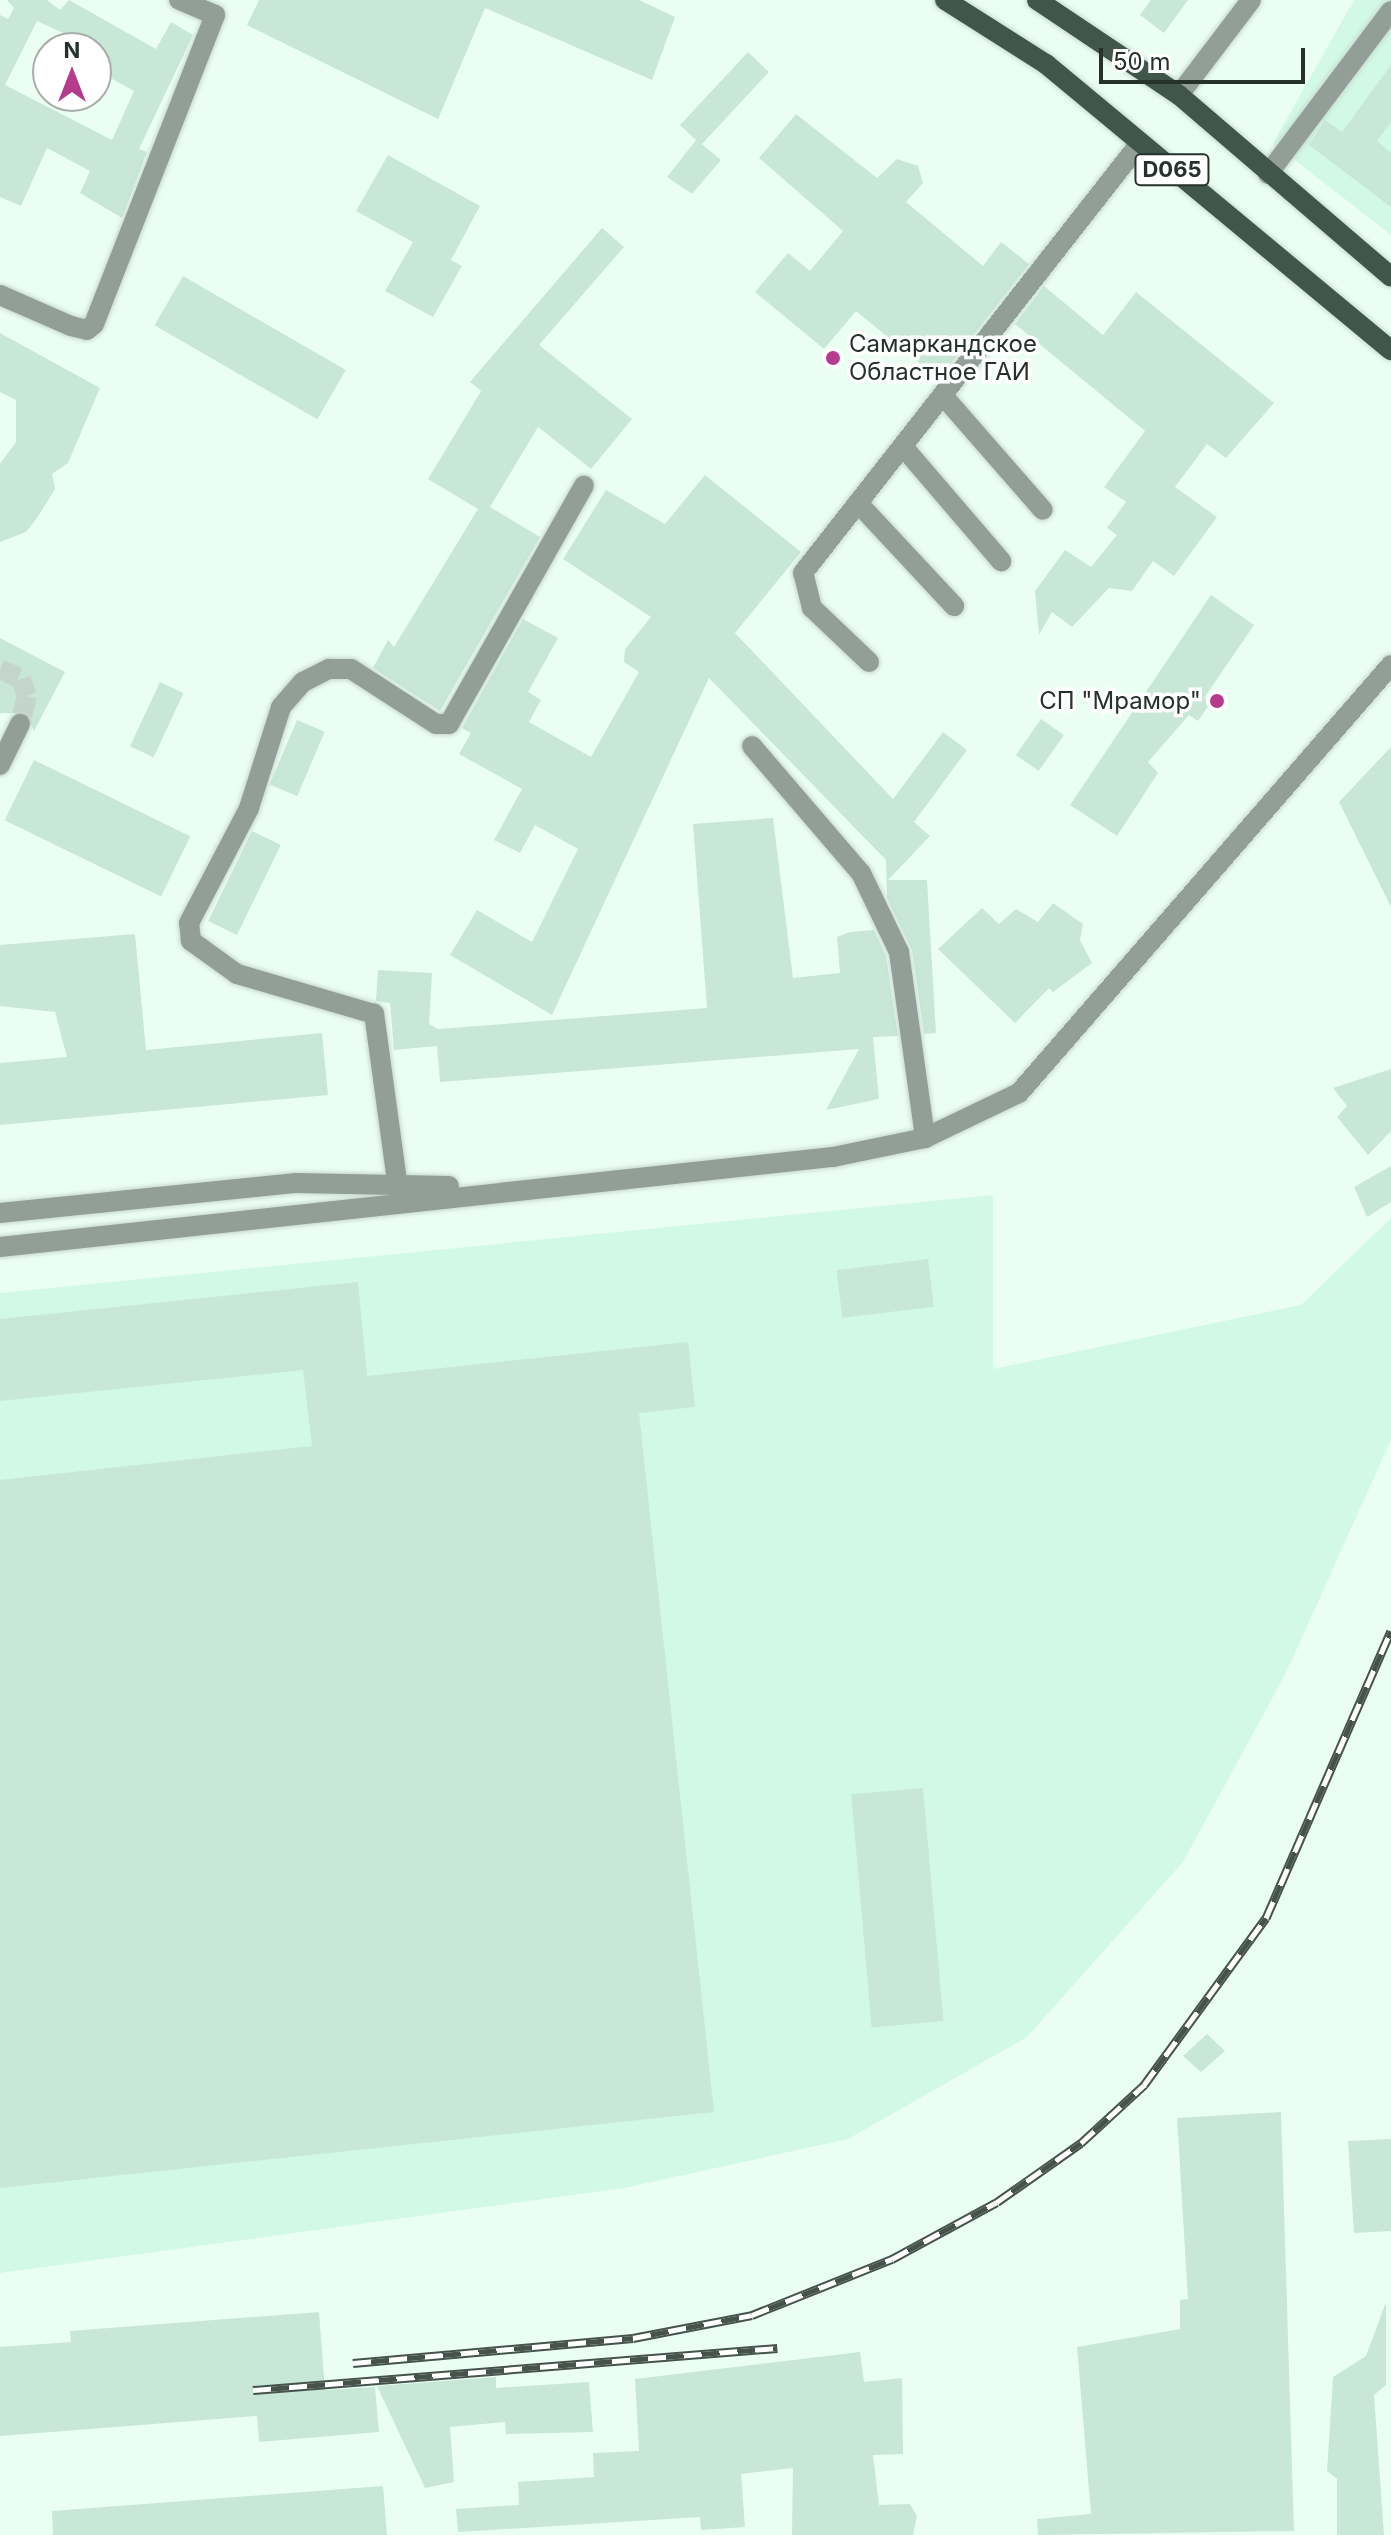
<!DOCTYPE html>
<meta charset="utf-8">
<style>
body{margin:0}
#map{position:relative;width:1391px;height:2535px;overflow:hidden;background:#ebfef4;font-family:Inter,sans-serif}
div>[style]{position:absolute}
.built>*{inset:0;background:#d2f9e5}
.building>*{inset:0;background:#c8e7d7;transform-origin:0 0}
.minor-tunnel>*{height:20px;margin-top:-10px;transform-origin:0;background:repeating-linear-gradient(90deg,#c3d5cc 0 20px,transparent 0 30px)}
.roads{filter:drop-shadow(0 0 2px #c7d9d0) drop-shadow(0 0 2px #c7d9d0)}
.minor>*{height:20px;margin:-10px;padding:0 10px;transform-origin:10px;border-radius:10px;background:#929f98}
.major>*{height:20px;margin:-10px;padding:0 10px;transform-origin:10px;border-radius:10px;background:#40564b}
.rail>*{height:9px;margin-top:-4.5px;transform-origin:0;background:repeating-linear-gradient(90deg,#fff 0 18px,#46534d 0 36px);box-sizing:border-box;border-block:2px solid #46534d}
.dots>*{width:22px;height:22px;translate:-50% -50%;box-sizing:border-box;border:4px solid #fff;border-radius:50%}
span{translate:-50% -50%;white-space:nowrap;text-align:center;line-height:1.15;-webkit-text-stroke:7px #fff;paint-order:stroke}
.shield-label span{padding:2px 6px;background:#fff;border:2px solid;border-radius:6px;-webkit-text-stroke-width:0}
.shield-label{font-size:22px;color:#25312b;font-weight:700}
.poi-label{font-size:24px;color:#25312b}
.left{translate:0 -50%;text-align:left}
.right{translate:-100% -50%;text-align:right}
.north{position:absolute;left:32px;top:32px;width:80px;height:80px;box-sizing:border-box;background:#fff;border:2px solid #a8adaa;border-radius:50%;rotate:0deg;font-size:22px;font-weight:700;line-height:32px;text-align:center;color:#25312b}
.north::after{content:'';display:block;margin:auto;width:28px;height:36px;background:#b53b8d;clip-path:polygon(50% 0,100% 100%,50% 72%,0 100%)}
.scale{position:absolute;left:1099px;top:48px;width:206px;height:36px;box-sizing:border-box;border:4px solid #25312b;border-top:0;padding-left:10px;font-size:24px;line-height:28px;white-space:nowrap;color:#25312b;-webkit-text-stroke:6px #fff;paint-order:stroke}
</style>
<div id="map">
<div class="built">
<div style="clip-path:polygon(1354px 0,1391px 0,1391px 235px,1273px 143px)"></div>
<div style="clip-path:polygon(993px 1195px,993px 1369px,1301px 1305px,1391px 1218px,1391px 1440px,1286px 1673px,1183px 1862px,1027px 2037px,848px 2139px,624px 2188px,0 2273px,0 1293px)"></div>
</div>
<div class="building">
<div style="clip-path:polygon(evenodd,7px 0,47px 0,60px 10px,69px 0,156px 49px,171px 22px,193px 35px,139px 149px,147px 152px,122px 218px,80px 193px,90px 171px,47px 148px,21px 206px,0 197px,0 15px,8px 19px,14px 8px,7px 0,37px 21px,96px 48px,96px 70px,134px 91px,112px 140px,5px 85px,37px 21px)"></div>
<div style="clip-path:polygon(259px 0,639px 0,675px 17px,652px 80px,485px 8px,438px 119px,247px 25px)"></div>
<div style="clip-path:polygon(1151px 0,1188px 0,1164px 33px,1140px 15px)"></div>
<div style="clip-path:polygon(748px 52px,769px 72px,702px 144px,721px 160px,692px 194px,667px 177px,696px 140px,680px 125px)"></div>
<div style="clip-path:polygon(1391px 65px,1391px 122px,1377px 141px,1391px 153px,1391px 207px,1309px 145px,1325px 120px,1342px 132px)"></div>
<div style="clip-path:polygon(796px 114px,877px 178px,897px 159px,918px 166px,923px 183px,906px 202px,983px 266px,1001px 242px,1029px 264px,939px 379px,856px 311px,824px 349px,755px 292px,788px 253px,810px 271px,843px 231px,759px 158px)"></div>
<div style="clip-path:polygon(388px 155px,480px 206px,451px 260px,462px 266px,433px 317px,385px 291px,413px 242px,356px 211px)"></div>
<div style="clip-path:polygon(602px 228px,624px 247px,539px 345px,632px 419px,591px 469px,538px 427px,490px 507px,540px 537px,440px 711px,373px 668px,388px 640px,394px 647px,478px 509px,428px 479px,481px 391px,470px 382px)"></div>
<div style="left:183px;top:276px;width:188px;height:57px;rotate:30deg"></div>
<div style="clip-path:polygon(1044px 286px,1103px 335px,1136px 292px,1274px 403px,1226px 458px,1207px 444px,1175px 487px,1217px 517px,1174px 576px,1153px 561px,1132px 591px,1109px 588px,1072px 627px,1052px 612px,1039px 635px,1035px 591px,1065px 550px,1091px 567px,1117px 535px,1107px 528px,1126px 502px,1104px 487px,1145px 431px,1015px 324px)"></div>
<div style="clip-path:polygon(0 333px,100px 388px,68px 463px,52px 474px,55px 489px,37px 518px,26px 532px,0 542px,0 464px,16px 442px,16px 400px,0 392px)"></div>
<div style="clip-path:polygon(705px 475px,801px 552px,735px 633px,893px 799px,943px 732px,967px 750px,914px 822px,930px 836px,888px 880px,927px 880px,936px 1033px,924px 1034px,912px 950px,887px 898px,886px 860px,709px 678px,552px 1015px,450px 955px,477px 910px,532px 942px,578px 849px,535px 825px,520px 853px,494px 840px,522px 789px,459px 754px,471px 733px,462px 728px,523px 619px,558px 638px,528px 692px,541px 700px,529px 722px,591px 757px,639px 672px,624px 662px,625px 649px,651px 617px,563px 559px,606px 490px,665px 524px)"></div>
<div style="clip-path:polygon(1211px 595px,1254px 625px,1204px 698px,1211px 702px,1198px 721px,1189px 715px,1148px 762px,1158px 773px,1117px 836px,1070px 805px)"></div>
<div style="clip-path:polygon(0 638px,65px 672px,34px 731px,26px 713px,0 713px)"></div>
<div style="left:160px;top:682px;width:26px;height:71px;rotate:25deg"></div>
<div style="left:1041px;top:719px;width:28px;height:44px;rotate:35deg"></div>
<div style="left:297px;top:720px;width:30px;height:70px;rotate:23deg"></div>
<div style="clip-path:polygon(1391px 747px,1391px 907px,1339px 802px)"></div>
<div style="left:34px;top:760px;width:174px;height:67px;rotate:26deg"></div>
<div style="clip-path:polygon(773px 818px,793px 978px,840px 973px,837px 937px,850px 932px,874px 930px,886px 956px,898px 1036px,873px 1037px,879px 1099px,826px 1110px,859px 1049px,440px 1082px,437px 1046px,394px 1050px,390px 1003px,376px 1001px,378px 970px,432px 973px,429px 1024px,438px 1029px,707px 1008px,693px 824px)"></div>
<div style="left:252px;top:831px;width:32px;height:100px;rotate:26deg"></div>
<div style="clip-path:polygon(1053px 903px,1083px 924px,1080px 940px,1092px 963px,1053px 992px,1049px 988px,1015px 1023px,938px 949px,982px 908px,999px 924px,1016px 909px,1038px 922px)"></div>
<div style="clip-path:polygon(135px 934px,146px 1050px,322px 1033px,328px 1095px,0 1125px,0 1063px,67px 1057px,55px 1012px,0 1006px,0 945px)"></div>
<div style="clip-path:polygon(1391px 1069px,1391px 1131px,1368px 1155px,1337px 1117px,1347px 1106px,1333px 1088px)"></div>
<div style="clip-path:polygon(1391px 1166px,1391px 1202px,1367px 1217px,1354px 1187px)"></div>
<div style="left:928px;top:1259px;width:48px;height:92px;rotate:83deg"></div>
<div style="clip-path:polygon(358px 1282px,367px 1376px,688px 1342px,695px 1407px,639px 1413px,714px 2112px,0 2188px,0 1480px,312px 1446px,303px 1370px,0 1401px,0 1319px)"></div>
<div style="left:923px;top:1788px;width:234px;height:72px;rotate:85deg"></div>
<div style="clip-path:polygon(1207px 2034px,1225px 2051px,1201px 2072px,1183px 2056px)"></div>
<div style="clip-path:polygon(1281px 2112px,1294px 2531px,1038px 2535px,1037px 2519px,1091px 2514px,1077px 2347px,1180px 2329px,1180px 2300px,1188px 2299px,1177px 2118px)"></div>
<div style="clip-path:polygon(1391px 2139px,1391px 2231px,1354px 2233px,1348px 2141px)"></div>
<div style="clip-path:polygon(1386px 2302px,1386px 2385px,1374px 2395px,1384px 2535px,1337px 2535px,1337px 2479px,1327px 2471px,1333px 2377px,1366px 2356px)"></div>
<div style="clip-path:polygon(319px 2312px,325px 2390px,375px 2387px,379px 2432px,259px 2442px,257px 2416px,0 2436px,0 2347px,71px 2342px,70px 2331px)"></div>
<div style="clip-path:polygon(860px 2352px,864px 2382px,902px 2378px,903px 2454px,873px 2455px,879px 2505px,910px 2504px,917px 2516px,913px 2535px,792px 2535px,793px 2468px,741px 2474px,745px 2527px,701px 2530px,700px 2517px,458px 2532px,456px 2509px,519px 2505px,518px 2482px,594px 2477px,593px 2453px,639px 2451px,635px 2379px)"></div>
<div style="clip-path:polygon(496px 2377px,496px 2388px,589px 2382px,593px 2432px,506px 2434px,505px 2422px,450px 2427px,454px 2482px,425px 2488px,377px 2386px)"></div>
<div style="clip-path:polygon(383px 2486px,387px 2535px,53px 2535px,52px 2511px)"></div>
</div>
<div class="minor-tunnel">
<div style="left:0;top:669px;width:23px;rotate:25deg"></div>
<div style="left:21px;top:679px;width:18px;rotate:71deg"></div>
<div style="left:27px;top:696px;width:29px;rotate:104deg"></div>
</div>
<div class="roads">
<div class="minor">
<div style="left:1179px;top:95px;width:119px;rotate:-52.8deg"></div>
<div style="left:1268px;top:174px;width:204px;rotate:-53deg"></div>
<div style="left:0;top:295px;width:77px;rotate:23.6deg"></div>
<div style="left:71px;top:326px;width:16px;rotate:14deg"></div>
<div style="left:87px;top:330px;width:9px;rotate:-41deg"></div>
<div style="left:94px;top:324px;width:332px;rotate:-68.6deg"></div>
<div style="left:215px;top:15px;width:39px;rotate:-157deg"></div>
<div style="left:946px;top:399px;width:147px;rotate:48.9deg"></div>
<div style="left:905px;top:449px;width:148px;rotate:49.4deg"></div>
<div style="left:858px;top:503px;width:141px;rotate:47deg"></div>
<div style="left:869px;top:662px;width:79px;rotate:-136.5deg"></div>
<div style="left:812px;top:608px;width:36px;rotate:-104deg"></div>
<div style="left:803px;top:573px;width:546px;rotate:-51.91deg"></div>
<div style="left:752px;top:746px;width:167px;rotate:49.4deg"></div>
<div style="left:861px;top:873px;width:88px;rotate:64.3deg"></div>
<div style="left:899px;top:952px;width:188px;rotate:82deg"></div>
<div style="left:0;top:765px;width:46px;rotate:-64deg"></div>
<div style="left:397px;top:1181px;width:169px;rotate:-97.8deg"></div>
<div style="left:374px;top:1014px;width:143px;rotate:-163.7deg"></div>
<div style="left:237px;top:974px;width:57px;rotate:-144.3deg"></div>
<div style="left:191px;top:941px;width:18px;rotate:-96deg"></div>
<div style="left:189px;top:923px;width:130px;rotate:-62.4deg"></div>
<div style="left:249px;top:808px;width:106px;rotate:-72.4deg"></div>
<div style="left:281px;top:707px;width:33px;rotate:-49deg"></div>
<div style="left:303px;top:682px;width:29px;rotate:-27deg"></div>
<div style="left:329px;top:669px;width:22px"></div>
<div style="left:351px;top:669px;width:101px;rotate:32.9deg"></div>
<div style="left:436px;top:724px;width:13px"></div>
<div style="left:449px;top:724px;width:274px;rotate:-60.5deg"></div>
<div style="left:0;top:1213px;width:298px;rotate:-5.8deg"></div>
<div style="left:296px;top:1183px;width:153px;rotate:1.1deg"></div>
<div style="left:0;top:1247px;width:838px;rotate:-6.17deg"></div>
<div style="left:833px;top:1157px;width:94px;rotate:-11.7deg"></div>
<div style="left:925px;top:1138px;width:104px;rotate:-25.6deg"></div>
<div style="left:1019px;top:1093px;width:567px;rotate:-49deg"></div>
</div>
<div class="major">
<div style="left:945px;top:0;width:120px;rotate:32.4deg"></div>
<div style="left:1046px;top:64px;width:448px;rotate:39.7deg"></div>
<div style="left:1037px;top:0;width:171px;rotate:33.8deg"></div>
<div style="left:1179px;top:95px;width:279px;rotate:40.6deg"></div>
</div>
</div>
<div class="rail">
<div style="left:353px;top:2363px;width:281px;rotate:-5.1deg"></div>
<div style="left:633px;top:2338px;width:121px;rotate:-10.9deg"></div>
<div style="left:752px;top:2315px;width:151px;rotate:-21.8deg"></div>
<div style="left:892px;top:2259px;width:119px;rotate:-28.5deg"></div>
<div style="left:997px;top:2202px;width:103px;rotate:-35.1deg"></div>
<div style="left:1081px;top:2143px;width:86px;rotate:-42.6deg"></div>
<div style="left:1144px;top:2085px;width:207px;rotate:-53.9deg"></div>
<div style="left:1266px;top:1918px;width:313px;rotate:-66.5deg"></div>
<div style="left:253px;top:2390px;width:526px;rotate:-4.58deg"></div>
</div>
<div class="dots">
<div style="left:833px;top:358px;background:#b53b8d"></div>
<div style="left:1217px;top:701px;background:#b53b8d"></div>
</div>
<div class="shield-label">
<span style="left:1172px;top:170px">D065</span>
</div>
<div class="poi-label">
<span class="left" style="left:849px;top:358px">Самаркандское<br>Областное ГАИ</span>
<span class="right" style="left:1201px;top:701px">СП "Мрамор"</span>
</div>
<div class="north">N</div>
<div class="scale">50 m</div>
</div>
